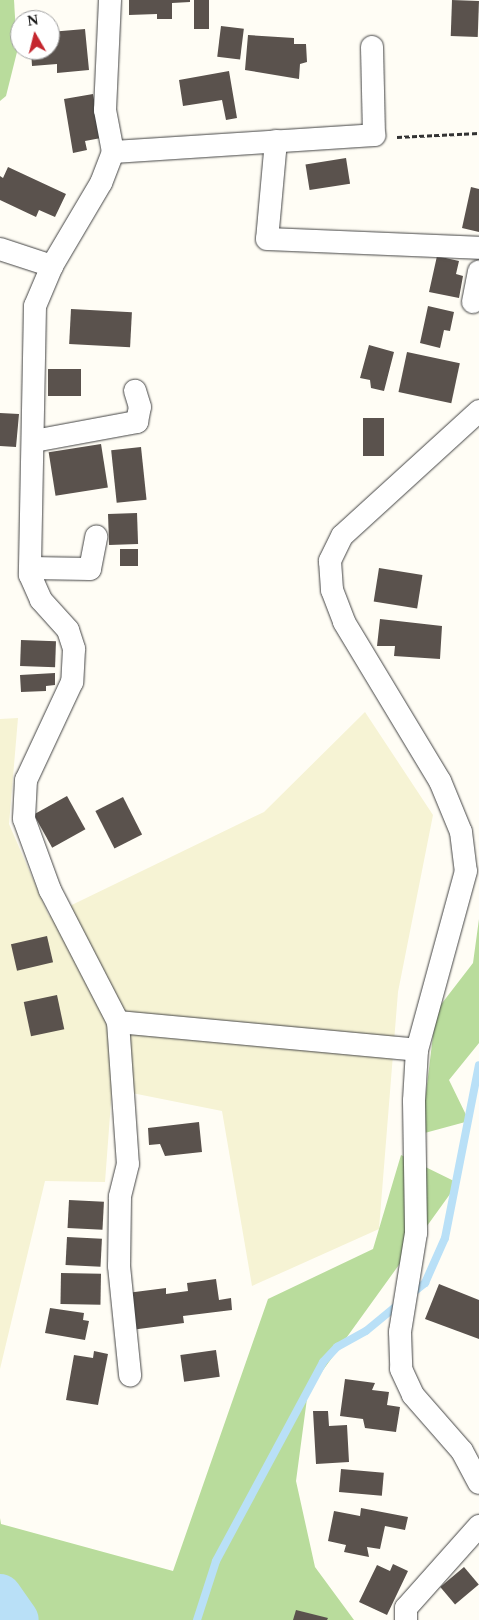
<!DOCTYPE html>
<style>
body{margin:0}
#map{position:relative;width:479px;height:1620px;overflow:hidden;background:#fffdf5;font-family:Spectral,serif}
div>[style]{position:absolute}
.farmland>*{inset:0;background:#f6f3d4}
.forest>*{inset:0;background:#b9dc9c}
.stream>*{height:8px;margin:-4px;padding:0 4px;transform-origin:4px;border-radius:4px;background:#b9e0f7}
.river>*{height:44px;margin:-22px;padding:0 22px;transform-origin:22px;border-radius:22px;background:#b9e0f7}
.building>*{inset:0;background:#5a524d;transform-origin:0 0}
.path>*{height:3px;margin-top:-1.5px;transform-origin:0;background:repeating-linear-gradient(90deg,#333 0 5px,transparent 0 7.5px)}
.roads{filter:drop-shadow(0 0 1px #444) drop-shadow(0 0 1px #444)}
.minor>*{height:22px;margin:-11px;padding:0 11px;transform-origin:11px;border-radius:11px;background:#fff}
span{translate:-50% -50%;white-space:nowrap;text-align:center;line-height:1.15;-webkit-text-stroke:5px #fff;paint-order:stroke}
.north{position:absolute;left:10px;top:10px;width:50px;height:50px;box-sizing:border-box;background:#fff;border:1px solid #a0a0a0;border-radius:50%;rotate:352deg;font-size:14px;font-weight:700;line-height:20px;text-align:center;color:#111}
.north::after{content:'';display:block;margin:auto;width:18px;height:22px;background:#c4262e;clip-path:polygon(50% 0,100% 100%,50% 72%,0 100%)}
</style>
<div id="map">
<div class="farmland">
<div style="clip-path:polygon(365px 712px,433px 815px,398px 992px,379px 1229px,252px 1286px,222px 1111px,112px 1089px,105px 1182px,45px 1181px,0 1369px,0 719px,18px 718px,9px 824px,49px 916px,264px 812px)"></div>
</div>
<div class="forest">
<div style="clip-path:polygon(0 0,14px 0,17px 52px,6px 96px,0 101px)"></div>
<div style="clip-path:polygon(479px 919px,479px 1043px,449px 1080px,469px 1121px,421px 1134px,436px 1011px,473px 963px)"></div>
<div style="clip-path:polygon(401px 1155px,458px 1183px,308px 1391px,296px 1481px,315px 1567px,354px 1620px,0 1620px,0 1518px,1px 1524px,173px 1571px,268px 1299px,373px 1249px)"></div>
</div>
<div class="stream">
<div style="left:411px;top:1294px;width:18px;rotate:-38deg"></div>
<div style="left:425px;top:1283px;width:49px;rotate:-66deg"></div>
<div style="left:445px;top:1238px;width:176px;rotate:-78.9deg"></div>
<div style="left:197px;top:1620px;width:62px;rotate:-72.1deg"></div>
<div style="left:216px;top:1561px;width:226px;rotate:-61.7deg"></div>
<div style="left:323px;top:1362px;width:21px;rotate:-47deg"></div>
<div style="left:337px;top:1347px;width:33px;rotate:-29deg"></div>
<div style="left:366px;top:1331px;width:44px;rotate:-39.5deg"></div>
</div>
<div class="river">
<div style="left:0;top:1596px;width:29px;rotate:55deg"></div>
</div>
<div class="building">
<div style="clip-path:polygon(129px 0,190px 0,190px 2px,172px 3px,172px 19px,157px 19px,157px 14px,129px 15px)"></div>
<div style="left:194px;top:0;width:15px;height:29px"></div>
<div style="left:452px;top:0;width:27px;height:36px;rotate:2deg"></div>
<div style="left:221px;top:26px;width:23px;height:31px;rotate:7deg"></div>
<div style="clip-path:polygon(85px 29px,89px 70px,57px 73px,57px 64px,32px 66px,31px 50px,50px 50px,50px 32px)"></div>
<div style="clip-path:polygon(248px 35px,294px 38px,294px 44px,306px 44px,307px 62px,300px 64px,299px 79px,245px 70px)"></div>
<div style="clip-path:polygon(229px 71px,237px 118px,226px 120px,222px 100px,183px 106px,179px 80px)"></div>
<div style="clip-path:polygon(93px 94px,101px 138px,85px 141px,87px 150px,73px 153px,64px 99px)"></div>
<div style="left:346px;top:158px;width:26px;height:41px;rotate:81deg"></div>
<div style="clip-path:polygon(8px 167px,66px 194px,55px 217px,39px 210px,36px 217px,0 200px,0 176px,3px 178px)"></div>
<div style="clip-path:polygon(471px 187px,479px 189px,479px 232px,462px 228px)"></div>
<div style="clip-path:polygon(437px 256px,459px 261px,456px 274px,463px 276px,459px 298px,429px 292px)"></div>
<div style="clip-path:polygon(428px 306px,454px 312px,450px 331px,444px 330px,440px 348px,420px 343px)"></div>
<div style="left:71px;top:309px;width:61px;height:35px;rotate:3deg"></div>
<div style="clip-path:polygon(369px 345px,394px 352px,384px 391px,371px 388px,370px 380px,360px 378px)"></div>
<div style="left:407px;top:352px;width:54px;height:41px;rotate:12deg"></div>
<div style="left:48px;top:369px;width:33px;height:27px"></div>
<div style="clip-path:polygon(0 413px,19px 414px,16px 447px,0 446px)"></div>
<div style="left:384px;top:418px;width:38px;height:21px;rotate:90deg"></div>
<div style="left:101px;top:444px;width:44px;height:53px;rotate:81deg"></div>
<div style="left:141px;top:447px;width:53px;height:30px;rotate:84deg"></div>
<div style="left:137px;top:513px;width:31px;height:29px;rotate:88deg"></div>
<div style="left:120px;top:549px;width:18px;height:17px"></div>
<div style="left:379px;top:568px;width:44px;height:34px;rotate:9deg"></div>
<div style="clip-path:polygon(380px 619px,442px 626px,440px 659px,394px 656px,395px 646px,377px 646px)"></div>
<div style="left:21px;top:640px;width:35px;height:26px;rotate:2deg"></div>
<div style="clip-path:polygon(55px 673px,55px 685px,46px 686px,46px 691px,21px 692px,20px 675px)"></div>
<div style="left:67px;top:796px;width:38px;height:38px;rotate:61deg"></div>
<div style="left:123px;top:797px;width:42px;height:31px;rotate:63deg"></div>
<div style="left:47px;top:936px;width:27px;height:37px;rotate:77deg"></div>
<div style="left:57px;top:995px;width:35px;height:34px;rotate:78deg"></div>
<div style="clip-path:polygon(199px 1122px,202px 1152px,165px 1156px,160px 1144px,149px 1145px,148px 1128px)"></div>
<div style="left:69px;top:1200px;width:35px;height:28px;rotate:3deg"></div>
<div style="left:67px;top:1237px;width:35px;height:28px;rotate:3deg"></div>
<div style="left:61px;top:1273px;width:40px;height:31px;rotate:1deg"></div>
<div style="clip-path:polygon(216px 1279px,219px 1300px,231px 1298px,232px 1310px,183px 1316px,184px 1323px,131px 1330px,127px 1293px,166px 1288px,166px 1294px,188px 1291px,187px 1283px)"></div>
<div style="clip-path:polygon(439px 1284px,479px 1300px,479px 1339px,425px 1319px)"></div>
<div style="clip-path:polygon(50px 1308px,84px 1313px,83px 1320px,89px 1321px,85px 1340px,45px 1333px)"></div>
<div style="left:216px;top:1350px;width:27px;height:36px;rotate:82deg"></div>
<div style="clip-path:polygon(94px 1351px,108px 1354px,98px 1405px,66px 1400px,74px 1355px,93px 1358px)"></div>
<div style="clip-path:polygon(345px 1379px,375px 1383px,372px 1390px,389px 1392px,387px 1405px,400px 1407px,396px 1432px,365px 1428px,363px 1419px,340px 1416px)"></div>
<div style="clip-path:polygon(313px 1411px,328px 1411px,329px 1426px,347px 1425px,349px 1462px,316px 1464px)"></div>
<div style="left:341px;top:1469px;width:43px;height:23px;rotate:5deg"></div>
<div style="clip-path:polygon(361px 1508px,408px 1517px,405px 1530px,385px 1526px,380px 1549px,367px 1547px,369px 1557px,344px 1552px,346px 1545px,328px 1541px,334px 1511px,360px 1516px)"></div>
<div style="clip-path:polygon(393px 1564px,408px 1571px,387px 1615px,359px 1602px,377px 1565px,390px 1571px)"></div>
<div style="left:464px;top:1567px;width:23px;height:31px;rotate:50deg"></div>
<div style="clip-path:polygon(296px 1610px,328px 1618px,327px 1620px,293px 1620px)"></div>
</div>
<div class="path">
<div style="left:397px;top:137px;width:82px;rotate:-2.8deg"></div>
</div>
<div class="roads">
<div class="minor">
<div style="left:110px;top:0;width:110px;rotate:92.6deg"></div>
<div style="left:105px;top:110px;width:43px;rotate:79.2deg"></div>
<div style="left:113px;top:152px;width:33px;rotate:111deg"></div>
<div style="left:101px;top:183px;width:96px;rotate:120.6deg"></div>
<div style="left:52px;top:266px;width:43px;rotate:113deg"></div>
<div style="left:35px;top:306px;width:269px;rotate:91.1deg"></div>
<div style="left:30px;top:575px;width:27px;rotate:66deg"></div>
<div style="left:41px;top:600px;width:40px;rotate:48deg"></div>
<div style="left:68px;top:630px;width:20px;rotate:72deg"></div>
<div style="left:74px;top:649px;width:33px;rotate:93deg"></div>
<div style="left:72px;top:682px;width:108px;rotate:115.1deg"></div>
<div style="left:26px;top:780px;width:39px;rotate:93deg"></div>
<div style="left:24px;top:819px;width:76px;rotate:69.9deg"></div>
<div style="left:50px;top:890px;width:148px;rotate:62.7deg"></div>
<div style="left:118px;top:1022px;width:300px;rotate:5.3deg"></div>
<div style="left:276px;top:141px;width:98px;rotate:95.2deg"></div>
<div style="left:267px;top:239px;width:212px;rotate:2.4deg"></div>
<div style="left:113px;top:152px;width:262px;rotate:-3.7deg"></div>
<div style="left:374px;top:135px;width:88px;rotate:-91.3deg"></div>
<div style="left:0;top:249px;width:55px;rotate:18.1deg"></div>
<div style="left:473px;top:302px;width:31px;rotate:-79deg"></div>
<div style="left:479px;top:411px;width:185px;rotate:137.6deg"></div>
<div style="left:342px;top:536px;width:28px;rotate:116deg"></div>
<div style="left:330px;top:561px;width:29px;rotate:86deg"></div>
<div style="left:332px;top:590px;width:34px;rotate:69deg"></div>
<div style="left:344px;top:622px;width:186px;rotate:58.9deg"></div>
<div style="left:440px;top:781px;width:55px;rotate:67.6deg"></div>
<div style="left:461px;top:832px;width:39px;rotate:83deg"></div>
<div style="left:466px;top:871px;width:186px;rotate:105.3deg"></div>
<div style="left:417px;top:1050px;width:51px;rotate:93.4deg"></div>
<div style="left:414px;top:1101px;width:132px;rotate:89.1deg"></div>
<div style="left:416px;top:1233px;width:100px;rotate:99.2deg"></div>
<div style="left:400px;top:1332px;width:37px;rotate:88deg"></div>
<div style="left:401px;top:1369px;width:29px;rotate:65deg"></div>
<div style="left:413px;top:1395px;width:74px;rotate:48.8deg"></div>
<div style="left:462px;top:1451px;width:36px;rotate:62deg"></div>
<div style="left:34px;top:441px;width:105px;rotate:-10.5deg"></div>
<div style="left:137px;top:422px;width:15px;rotate:-79deg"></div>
<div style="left:140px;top:407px;width:17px;rotate:-107deg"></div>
<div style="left:31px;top:568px;width:59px;rotate:1deg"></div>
<div style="left:90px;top:569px;width:33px;rotate:-79deg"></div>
<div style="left:118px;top:1022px;width:142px;rotate:86deg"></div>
<div style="left:128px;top:1164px;width:34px;rotate:104deg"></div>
<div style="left:120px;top:1197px;width:69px;rotate:90.8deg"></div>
<div style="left:119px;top:1266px;width:110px;rotate:84.2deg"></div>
<div style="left:406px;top:1620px;width:12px;rotate:-90deg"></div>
<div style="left:406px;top:1608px;width:110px;rotate:-48.3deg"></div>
</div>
</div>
<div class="north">N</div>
</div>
